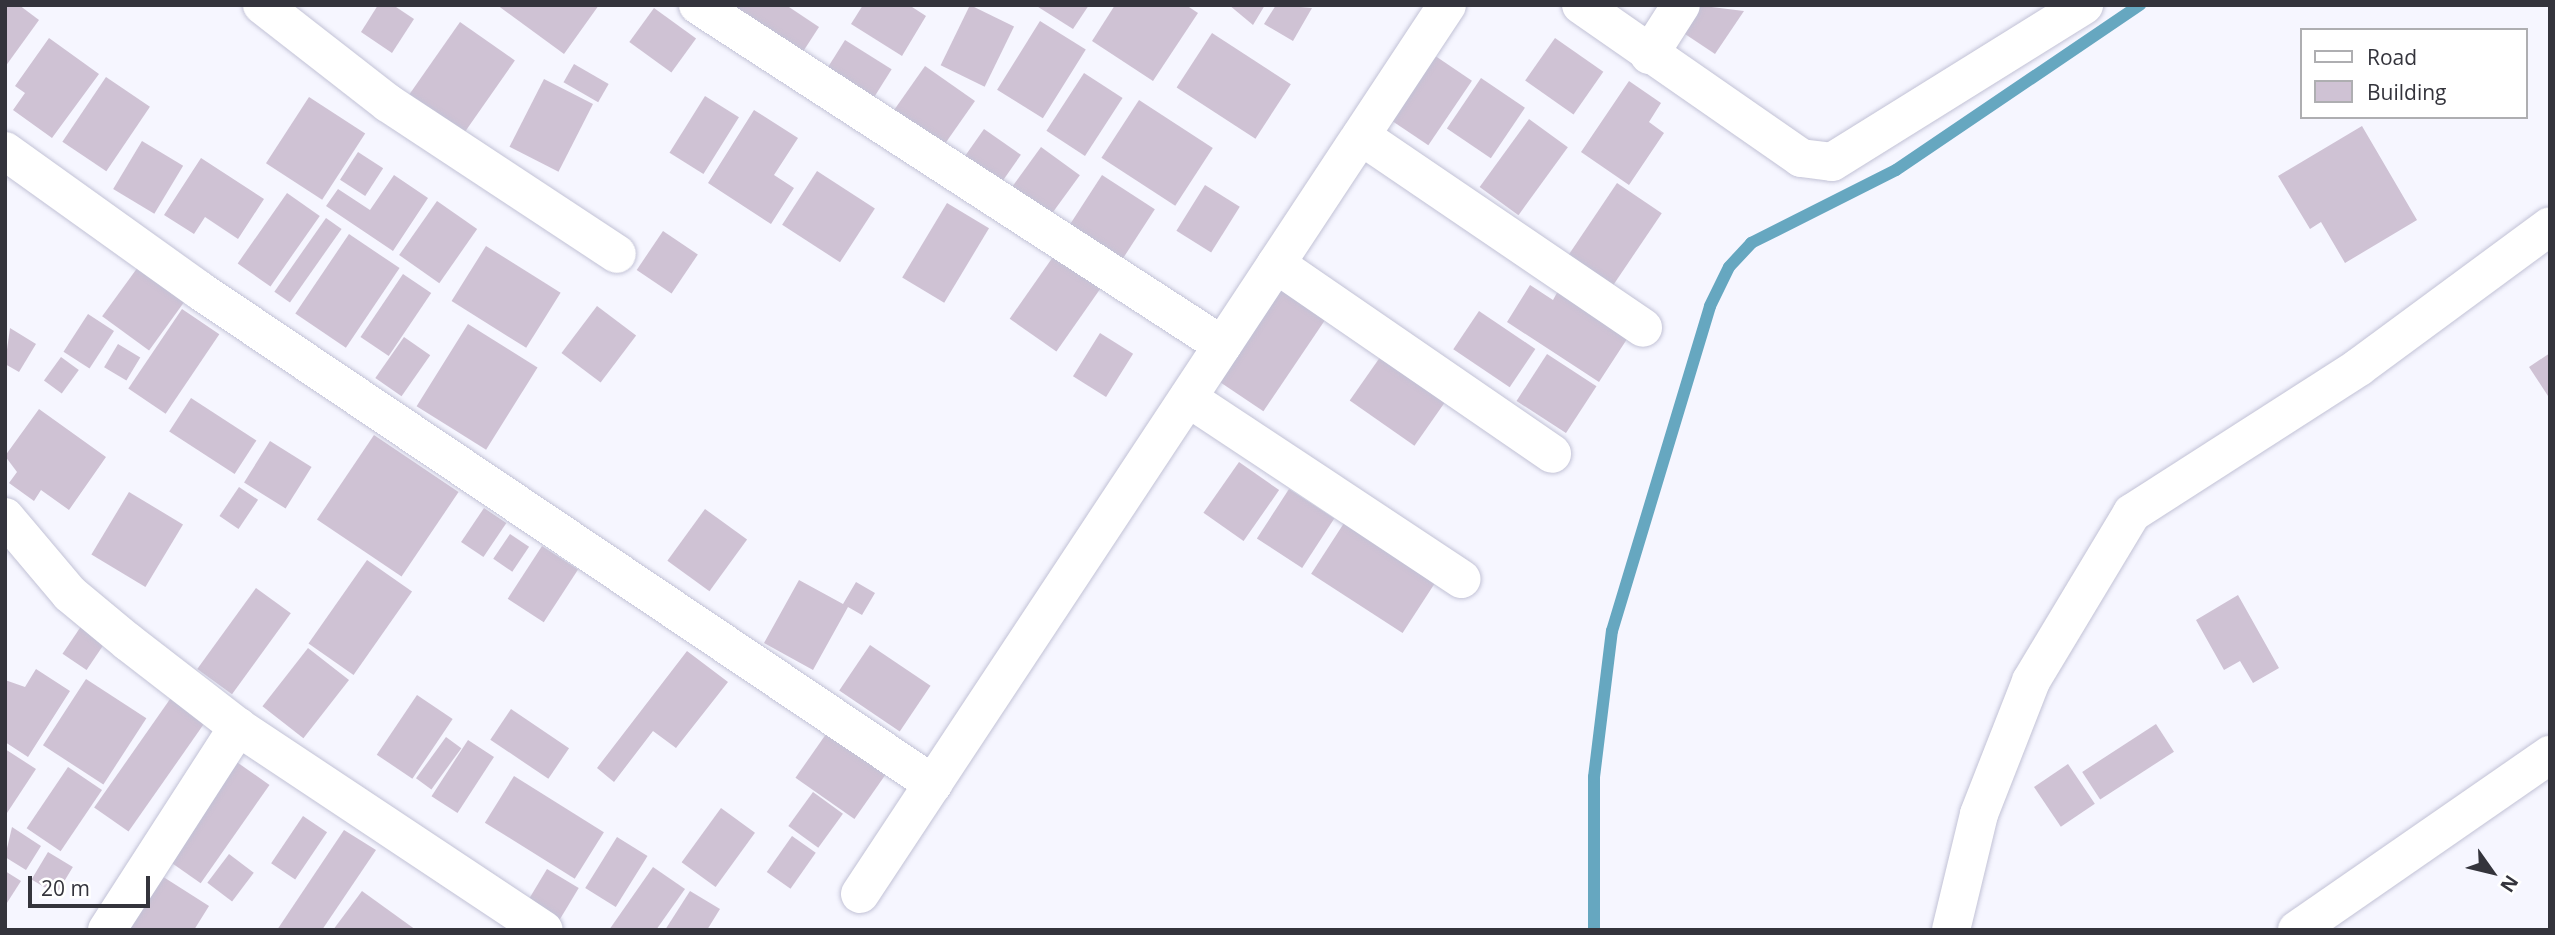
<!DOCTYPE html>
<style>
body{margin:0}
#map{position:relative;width:2555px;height:935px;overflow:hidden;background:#f6f6ff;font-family:"Open Sans",sans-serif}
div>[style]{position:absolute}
.stream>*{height:12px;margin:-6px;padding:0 6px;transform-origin:6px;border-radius:6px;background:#66a7c0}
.building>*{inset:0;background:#cfc2d4;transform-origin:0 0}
.roads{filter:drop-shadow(0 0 2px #c2c2d6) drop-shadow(0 0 2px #c2c2d6)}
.street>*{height:38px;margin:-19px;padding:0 19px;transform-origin:19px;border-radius:19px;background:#fff}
span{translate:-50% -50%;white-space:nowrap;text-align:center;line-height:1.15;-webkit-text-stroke:6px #fff;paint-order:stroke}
.frame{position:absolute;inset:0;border:7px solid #34343c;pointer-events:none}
.legend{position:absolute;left:2300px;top:28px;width:228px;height:91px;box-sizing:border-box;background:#fff;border:2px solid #aeaeb1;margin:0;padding:9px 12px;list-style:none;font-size:21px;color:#34343c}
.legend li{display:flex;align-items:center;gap:14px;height:35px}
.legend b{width:35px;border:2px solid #aeaeb1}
.north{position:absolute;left:2457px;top:837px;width:70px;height:70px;-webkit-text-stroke:5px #fff;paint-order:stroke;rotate:124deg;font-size:19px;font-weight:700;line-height:28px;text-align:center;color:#34343c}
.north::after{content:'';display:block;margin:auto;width:24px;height:32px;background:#34343c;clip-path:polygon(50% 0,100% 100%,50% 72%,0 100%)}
.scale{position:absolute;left:28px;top:876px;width:122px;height:32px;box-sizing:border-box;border:4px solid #34343c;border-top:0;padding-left:9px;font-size:21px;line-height:24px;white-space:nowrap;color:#34343c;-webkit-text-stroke:5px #fff;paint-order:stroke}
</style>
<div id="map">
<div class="stream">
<div style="left:1594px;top:930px;width:153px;rotate:-90deg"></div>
<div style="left:1594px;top:777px;width:147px;rotate:-83deg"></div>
<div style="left:1612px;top:631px;width:339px;rotate:-73.2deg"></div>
<div style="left:1710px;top:306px;width:43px;rotate:-64deg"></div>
<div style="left:1729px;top:267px;width:33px;rotate:-47deg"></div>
<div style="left:1751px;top:243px;width:162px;rotate:-26.7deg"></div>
<div style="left:1896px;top:170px;width:295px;rotate:-34.1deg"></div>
</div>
<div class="building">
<div style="clip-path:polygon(5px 5px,19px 5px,39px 20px,5px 67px)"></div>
<div style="clip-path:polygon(378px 5px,393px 5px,414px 19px,392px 53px,361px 32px)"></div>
<div style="clip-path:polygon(497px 5px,599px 5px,564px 54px)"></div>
<div style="clip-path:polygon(719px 5px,786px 5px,819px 27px,795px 64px)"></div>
<div style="clip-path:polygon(863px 5px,909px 5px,926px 16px,902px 56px,851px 24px)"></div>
<div style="left:970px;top:5px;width:49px;height:67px;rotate:26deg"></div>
<div style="clip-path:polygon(1035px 5px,1089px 5px,1073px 29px)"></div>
<div style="clip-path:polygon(1115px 5px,1186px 5px,1198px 13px,1153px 81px,1092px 41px)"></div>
<div style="clip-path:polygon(1229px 5px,1265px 5px,1253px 25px)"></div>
<div style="clip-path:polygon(1276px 5px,1312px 8px,1293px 41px,1264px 24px)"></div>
<div style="clip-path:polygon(1695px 5px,1744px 11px,1715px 54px,1679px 30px)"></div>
<div style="left:654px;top:8px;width:52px;height:42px;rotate:36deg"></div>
<div style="left:1040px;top:21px;width:54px;height:81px;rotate:32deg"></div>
<div style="left:460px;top:22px;width:67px;height:97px;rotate:35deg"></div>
<div style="left:1212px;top:33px;width:94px;height:65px;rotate:33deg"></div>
<div style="clip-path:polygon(49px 38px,99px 74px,52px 138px,13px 110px,25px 93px,15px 86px)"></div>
<div style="left:1555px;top:38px;width:59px;height:52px;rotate:35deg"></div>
<div style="left:845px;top:40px;width:55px;height:47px;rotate:32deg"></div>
<div style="left:1428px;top:51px;width:53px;height:78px;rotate:34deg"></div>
<div style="left:574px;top:64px;width:40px;height:21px;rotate:30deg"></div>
<div style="left:925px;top:66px;width:61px;height:63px;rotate:35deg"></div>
<div style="left:1084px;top:73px;width:46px;height:69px;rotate:33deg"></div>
<div style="left:106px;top:77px;width:53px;height:78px;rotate:34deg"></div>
<div style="left:1481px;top:78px;width:53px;height:61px;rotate:34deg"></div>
<div style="left:544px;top:79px;width:55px;height:76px;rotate:27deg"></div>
<div style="clip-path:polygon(1629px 81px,1661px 103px,1649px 122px,1664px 133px,1629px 185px,1581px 152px)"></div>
<div style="left:705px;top:96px;width:40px;height:67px;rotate:32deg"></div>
<div style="left:309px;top:97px;width:67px;height:79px;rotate:33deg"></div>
<div style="left:1139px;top:100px;width:88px;height:69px;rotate:33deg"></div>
<div style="clip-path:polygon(754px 110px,798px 138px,774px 175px,794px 188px,771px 224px,708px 183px)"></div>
<div style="left:1529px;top:119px;width:48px;height:84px;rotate:36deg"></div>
<div style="clip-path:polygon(2362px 126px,2417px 220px,2345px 263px,2321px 222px,2310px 229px,2278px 176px)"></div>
<div style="left:984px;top:129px;width:45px;height:45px;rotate:35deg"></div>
<div style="left:142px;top:141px;width:48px;height:56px;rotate:31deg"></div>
<div style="left:1041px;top:147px;width:48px;height:62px;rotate:36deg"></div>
<div style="left:358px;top:152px;width:30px;height:33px;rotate:33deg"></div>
<div style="clip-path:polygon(201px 158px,264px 199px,238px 239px,205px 217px,194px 234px,164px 215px)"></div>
<div style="left:817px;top:171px;width:69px;height:64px;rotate:33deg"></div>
<div style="clip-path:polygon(394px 175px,428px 198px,393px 251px,326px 206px,338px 189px,370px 210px)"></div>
<div style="left:1102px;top:175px;width:63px;height:72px;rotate:33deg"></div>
<div style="left:1617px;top:183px;width:54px;height:87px;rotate:34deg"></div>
<div style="left:1205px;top:185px;width:41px;height:54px;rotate:32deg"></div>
<div style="left:287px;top:193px;width:40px;height:86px;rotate:35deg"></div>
<div style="left:437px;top:201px;width:49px;height:66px;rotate:35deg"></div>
<div style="left:947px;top:203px;width:49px;height:87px;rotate:31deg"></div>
<div style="left:326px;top:218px;width:19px;height:90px;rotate:35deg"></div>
<div style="left:663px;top:231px;width:42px;height:47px;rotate:34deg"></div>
<div style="left:349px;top:234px;width:61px;height:96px;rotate:34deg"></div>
<div style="left:486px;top:246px;width:88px;height:65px;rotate:32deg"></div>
<div style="left:1055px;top:254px;width:57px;height:79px;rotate:35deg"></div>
<div style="left:138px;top:267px;width:58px;height:61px;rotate:36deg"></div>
<div style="left:403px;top:274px;width:34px;height:76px;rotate:34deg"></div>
<div style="left:1286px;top:283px;width:53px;height:119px;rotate:34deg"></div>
<div style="clip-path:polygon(1530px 285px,1553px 300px,1558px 291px,1629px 336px,1599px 382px,1507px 322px)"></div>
<div style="left:597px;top:306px;width:49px;height:59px;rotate:37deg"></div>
<div style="left:182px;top:309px;width:45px;height:96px;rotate:34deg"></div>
<div style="left:1479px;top:311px;width:68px;height:46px;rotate:34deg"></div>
<div style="left:88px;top:314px;width:31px;height:45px;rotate:33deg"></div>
<div style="left:468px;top:324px;width:82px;height:97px;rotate:32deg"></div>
<div style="clip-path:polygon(10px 328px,36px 344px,19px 372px,5px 364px)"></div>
<div style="left:1100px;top:333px;width:39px;height:51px;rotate:32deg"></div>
<div style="left:404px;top:337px;width:32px;height:50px;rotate:35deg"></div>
<div style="left:118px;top:344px;width:26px;height:27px;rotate:31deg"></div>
<div style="left:1383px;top:353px;width:79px;height:58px;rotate:35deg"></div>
<div style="clip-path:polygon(2550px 353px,2550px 399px,2529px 367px)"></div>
<div style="left:1547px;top:354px;width:59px;height:56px;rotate:33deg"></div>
<div style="left:61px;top:357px;width:22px;height:29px;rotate:36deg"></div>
<div style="left:191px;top:398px;width:78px;height:40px;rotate:33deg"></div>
<div style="clip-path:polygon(39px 409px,106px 457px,69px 510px,41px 490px,34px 501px,9px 483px,17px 472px,5px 456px)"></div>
<div style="left:374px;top:435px;width:102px;height:102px;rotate:34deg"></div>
<div style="left:270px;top:441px;width:49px;height:49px;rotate:32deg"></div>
<div style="left:1239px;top:462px;width:49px;height:62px;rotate:35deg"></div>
<div style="left:239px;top:487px;width:23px;height:35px;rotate:34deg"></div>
<div style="left:1289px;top:489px;width:54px;height:59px;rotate:33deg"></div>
<div style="left:129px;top:492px;width:63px;height:73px;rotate:31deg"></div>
<div style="left:484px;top:508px;width:27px;height:41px;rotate:34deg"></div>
<div style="left:705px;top:509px;width:52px;height:64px;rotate:36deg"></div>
<div style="left:1346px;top:520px;width:109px;height:64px;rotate:33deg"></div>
<div style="left:510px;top:534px;width:23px;height:30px;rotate:34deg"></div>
<div style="left:542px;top:546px;width:43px;height:63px;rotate:33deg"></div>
<div style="left:367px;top:560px;width:55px;height:102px;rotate:35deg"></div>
<div style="clip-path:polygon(799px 580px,843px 604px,856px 582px,875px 593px,862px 615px,848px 607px,813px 670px,764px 643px)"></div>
<div style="left:256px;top:588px;width:43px;height:100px;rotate:36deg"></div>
<div style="clip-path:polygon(2238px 595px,2279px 668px,2253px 683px,2240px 661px,2224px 670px,2196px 620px)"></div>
<div style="left:86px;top:619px;width:29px;height:42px;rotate:34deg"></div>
<div style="left:870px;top:645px;width:73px;height:55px;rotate:34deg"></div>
<div style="left:308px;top:648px;width:52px;height:74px;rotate:38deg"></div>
<div style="clip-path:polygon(687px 651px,728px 682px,676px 748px,653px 731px,614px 782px,597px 768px)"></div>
<div style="clip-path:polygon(36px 669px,70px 691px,28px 757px,5px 742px,5px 680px,25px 687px)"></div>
<div style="left:86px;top:679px;width:72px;height:79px;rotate:33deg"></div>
<div style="left:175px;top:692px;width:42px;height:141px;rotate:35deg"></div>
<div style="left:417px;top:695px;width:43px;height:72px;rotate:34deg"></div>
<div style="left:511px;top:709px;width:70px;height:37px;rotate:34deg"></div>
<div style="left:2156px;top:724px;width:33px;height:88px;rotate:57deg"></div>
<div style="left:831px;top:727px;width:72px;height:62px;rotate:35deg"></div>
<div style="left:446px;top:737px;width:19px;height:51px;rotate:36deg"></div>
<div style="left:468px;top:740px;width:31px;height:67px;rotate:33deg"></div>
<div style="clip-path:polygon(5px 749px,36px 769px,5px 816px)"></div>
<div style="left:231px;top:758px;width:47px;height:120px;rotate:35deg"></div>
<div style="left:2068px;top:764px;width:48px;height:41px;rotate:56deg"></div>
<div style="left:68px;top:767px;width:41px;height:74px;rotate:34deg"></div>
<div style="left:514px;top:776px;width:106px;height:55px;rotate:32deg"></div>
<div style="left:813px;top:792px;width:37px;height:42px;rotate:36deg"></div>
<div style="left:721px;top:808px;width:42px;height:67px;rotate:36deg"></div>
<div style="left:303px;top:816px;width:29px;height:57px;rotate:34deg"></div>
<div style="clip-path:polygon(12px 827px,41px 846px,26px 870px,5px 857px)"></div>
<div style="clip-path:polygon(344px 830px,376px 850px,322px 930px,277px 930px)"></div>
<div style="left:792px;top:836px;width:29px;height:44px;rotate:35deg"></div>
<div style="left:617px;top:837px;width:36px;height:60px;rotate:32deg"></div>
<div style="left:48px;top:852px;width:29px;height:32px;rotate:31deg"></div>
<div style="left:229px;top:854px;width:31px;height:36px;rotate:37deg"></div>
<div style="clip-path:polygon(653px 867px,685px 889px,656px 930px,609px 930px)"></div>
<div style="left:547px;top:869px;width:37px;height:40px;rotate:31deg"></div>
<div style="clip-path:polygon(5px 871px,21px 881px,5px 906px)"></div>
<div style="clip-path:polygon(154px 871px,209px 906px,194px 930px,117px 930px)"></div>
<div style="clip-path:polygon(362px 891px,416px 930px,333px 930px)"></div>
<div style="clip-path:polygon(690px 891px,720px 909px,707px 930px,665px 930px)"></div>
</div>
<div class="roads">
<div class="street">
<div style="left:262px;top:5px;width:160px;rotate:37.9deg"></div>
<div style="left:388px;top:103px;width:274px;rotate:33.4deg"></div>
<div style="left:698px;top:5px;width:625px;rotate:32.98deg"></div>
<div style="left:1581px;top:5px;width:268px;rotate:34.8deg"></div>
<div style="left:1801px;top:158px;width:31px;rotate:7deg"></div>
<div style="left:1832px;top:162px;width:297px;rotate:-31.9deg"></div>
<div style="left:1649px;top:55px;width:59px;rotate:-57.4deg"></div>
<div style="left:1361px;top:136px;width:341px;rotate:34.2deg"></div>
<div style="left:5px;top:151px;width:239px;rotate:35.6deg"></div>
<div style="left:199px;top:290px;width:885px;rotate:33.94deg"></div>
<div style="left:1276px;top:264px;width:335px;rotate:34.5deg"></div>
<div style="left:1188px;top:398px;width:328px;rotate:33.5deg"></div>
<div style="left:5px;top:517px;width:101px;rotate:49.8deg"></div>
<div style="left:70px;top:594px;width:75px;rotate:39.6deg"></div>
<div style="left:128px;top:642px;width:139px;rotate:37.7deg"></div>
<div style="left:238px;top:727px;width:367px;rotate:33.6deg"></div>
<div style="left:860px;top:894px;width:1065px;rotate:-56.56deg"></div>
<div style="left:107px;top:930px;width:242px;rotate:-57.2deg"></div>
<div style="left:1951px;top:930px;width:119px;rotate:-76.4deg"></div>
<div style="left:1979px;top:814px;width:143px;rotate:-68.6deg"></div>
<div style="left:2031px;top:681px;width:196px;rotate:-59deg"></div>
<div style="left:2132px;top:513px;width:270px;rotate:-32.7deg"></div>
<div style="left:2359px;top:367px;width:237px;rotate:-36.4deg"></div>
<div style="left:2297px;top:930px;width:308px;rotate:-34.7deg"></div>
</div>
</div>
<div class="frame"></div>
<ul class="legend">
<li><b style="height:9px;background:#fff"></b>Road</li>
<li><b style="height:19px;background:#cfc2d4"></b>Building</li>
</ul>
<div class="north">N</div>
<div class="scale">20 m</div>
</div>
